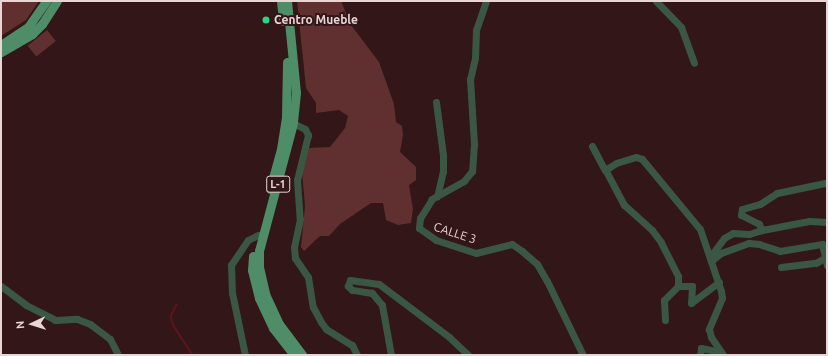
<!DOCTYPE html>
<style>
body{margin:0}
#map{position:relative;width:828px;height:356px;overflow:hidden;background:#331617;font-family:Ubuntu,sans-serif}
div>[style]{position:absolute}
.green>*{inset:0;background:#602f30;transform-origin:0 0}
.stream>*{height:1.5px;margin:-0.75px;padding:0 0.75px;transform-origin:0.75px;border-radius:0.75px;background:#5c151c}
.minor>*{height:7px;margin:-3.5px;padding:0 3.5px;transform-origin:3.5px;border-radius:3.5px;background:#3a5744}
.major>*{height:9px;margin:-4.5px;padding:0 4.5px;transform-origin:4.5px;border-radius:4.5px;background:#4e8d67}
.dots>*{width:11px;height:11px;translate:-50% -50%;box-sizing:border-box;border:2px solid #331617;border-radius:50%}
span{translate:-50% -50%;white-space:nowrap;text-align:center;line-height:1.15;-webkit-text-stroke:4px #331617;paint-order:stroke}
.shield-label span{padding:1px 3px;background:#331617;border:1px solid;border-radius:3px;-webkit-text-stroke-width:0}
.shield-label{font-size:11px;color:#e9d5d4;font-weight:700}
.poi-label{font-size:12px;color:#e9d5d4;font-weight:700}
.left{translate:0 -50%;text-align:left}
.street-label{font-size:12px;color:#e9d5d4}
.frame{position:absolute;inset:0;border:2px solid #e9d5d4;pointer-events:none}
.north{position:absolute;left:12px;top:304px;width:40px;height:40px;-webkit-text-stroke:3px #331617;paint-order:stroke;rotate:266deg;font-size:11px;font-weight:700;line-height:16px;text-align:center;color:#e9d5d4}
.north::after{content:'';display:block;margin:auto;width:14px;height:18px;background:#e9d5d4;clip-path:polygon(50% 0,100% 100%,50% 72%,0 100%)}
</style>
<div id="map">
<div class="green">
<div style="clip-path:polygon(1px 1px,39px 1px,26px 20px,1px 36px)"></div>
<div style="clip-path:polygon(297px 1px,341px 1px,351px 25px,379px 62px,394px 104px,396px 122px,402px 126px,403px 135px,400px 152px,416px 167px,416px 180px,409px 185px,413px 209px,411px 223px,398px 225px,386px 220px,383px 203px,371px 203px,340px 224px,329px 236px,320px 236px,304px 251px,301px 247px,305px 206px,302px 172px,308px 148px,330px 147px,345px 128px,348px 116px,339px 110px,316px 113px,316px 103px,306px 88px)"></div>
<div style="left:47px;top:30px;width:14px;height:25px;rotate:51deg"></div>
</div>
<div class="stream">
<div style="left:177px;top:305px;width:13px;rotate:117deg"></div>
<div style="left:171px;top:317px;width:9px;rotate:72deg"></div>
<div style="left:174px;top:326px;width:35px;rotate:57deg"></div>
</div>
<div class="minor">
<div style="left:486px;top:1px;width:31px;rotate:109deg"></div>
<div style="left:476px;top:30px;width:28px;rotate:92deg"></div>
<div style="left:475px;top:58px;width:22px;rotate:103deg"></div>
<div style="left:470px;top:79px;width:65px;rotate:86.5deg"></div>
<div style="left:474px;top:144px;width:27px;rotate:94deg"></div>
<div style="left:472px;top:171px;width:13px;rotate:129deg"></div>
<div style="left:464px;top:181px;width:37px;rotate:151deg"></div>
<div style="left:432px;top:199px;width:22px;rotate:122deg"></div>
<div style="left:420px;top:218px;width:10px;rotate:96deg"></div>
<div style="left:419px;top:228px;width:21px;rotate:35deg"></div>
<div style="left:436px;top:240px;width:42px;rotate:18deg"></div>
<div style="left:476px;top:253px;width:37px;rotate:-14deg"></div>
<div style="left:512px;top:244px;width:12px;rotate:35deg"></div>
<div style="left:522px;top:251px;width:20px;rotate:41deg"></div>
<div style="left:537px;top:264px;width:20px;rotate:60deg"></div>
<div style="left:547px;top:281px;width:82px;rotate:64.1deg"></div>
<div style="left:656px;top:1px;width:36px;rotate:46deg"></div>
<div style="left:681px;top:27px;width:38px;rotate:70deg"></div>
<div style="left:436px;top:102px;width:53px;rotate:82.5deg"></div>
<div style="left:443px;top:155px;width:16px;rotate:90deg"></div>
<div style="left:443px;top:171px;width:26px;rotate:103deg"></div>
<div style="left:293px;top:123px;width:13px;rotate:27deg"></div>
<div style="left:305px;top:129px;width:7px;rotate:63deg"></div>
<div style="left:308px;top:135px;width:46px;rotate:103.7deg"></div>
<div style="left:297px;top:180px;width:39px;rotate:86deg"></div>
<div style="left:300px;top:219px;width:29px;rotate:102deg"></div>
<div style="left:294px;top:247px;width:11px;rotate:85deg"></div>
<div style="left:295px;top:258px;width:23px;rotate:56deg"></div>
<div style="left:308px;top:277px;width:30px;rotate:81deg"></div>
<div style="left:313px;top:307px;width:17px;rotate:62deg"></div>
<div style="left:321px;top:322px;width:9px;rotate:54deg"></div>
<div style="left:326px;top:329px;width:31px;rotate:32deg"></div>
<div style="left:352px;top:345px;width:11px;rotate:63deg"></div>
<div style="left:592px;top:146px;width:27px;rotate:62deg"></div>
<div style="left:762px;top:230px;width:48px;rotate:-10.8deg"></div>
<div style="left:809px;top:221px;width:18px;rotate:3deg"></div>
<div style="left:712px;top:260px;width:6px;rotate:-90deg"></div>
<div style="left:712px;top:254px;width:20px;rotate:-53deg"></div>
<div style="left:724px;top:238px;width:10px;rotate:-29deg"></div>
<div style="left:733px;top:233px;width:16px;rotate:4deg"></div>
<div style="left:749px;top:234px;width:14px;rotate:-17deg"></div>
<div style="left:762px;top:230px;width:7px;rotate:-117deg"></div>
<div style="left:759px;top:224px;width:20px;rotate:-153deg"></div>
<div style="left:741px;top:215px;width:6px;rotate:-81deg"></div>
<div style="left:742px;top:209px;width:19px;rotate:-16deg"></div>
<div style="left:760px;top:204px;width:20px;rotate:-33deg"></div>
<div style="left:777px;top:193px;width:49px;rotate:-11.8deg"></div>
<div style="left:711px;top:261px;width:13px;rotate:-39deg"></div>
<div style="left:721px;top:253px;width:30px;rotate:-20deg"></div>
<div style="left:749px;top:243px;width:10px;rotate:6deg"></div>
<div style="left:759px;top:244px;width:22px;rotate:18deg"></div>
<div style="left:780px;top:251px;width:43px;rotate:-9.5deg"></div>
<div style="left:822px;top:244px;width:22px;rotate:77deg"></div>
<div style="left:781px;top:267px;width:35px;rotate:-7deg"></div>
<div style="left:816px;top:263px;width:12px;rotate:-31deg"></div>
<div style="left:1px;top:286px;width:31px;rotate:37deg"></div>
<div style="left:26px;top:305px;width:33px;rotate:27deg"></div>
<div style="left:55px;top:320px;width:22px;rotate:-3deg"></div>
<div style="left:77px;top:319px;width:14px;rotate:21deg"></div>
<div style="left:90px;top:324px;width:25px;rotate:37deg"></div>
<div style="left:110px;top:339px;width:18px;rotate:63deg"></div>
<div style="left:678px;top:286px;width:14px"></div>
<div style="left:692px;top:286px;width:17px;rotate:93deg"></div>
<div style="left:691px;top:303px;width:35px;rotate:-37deg"></div>
<div style="left:665px;top:320px;width:20px;rotate:-93deg"></div>
<div style="left:664px;top:300px;width:20px;rotate:-45deg"></div>
<div style="left:678px;top:286px;width:10px;rotate:-90deg"></div>
<div style="left:678px;top:276px;width:38px;rotate:-117deg"></div>
<div style="left:661px;top:242px;width:15px;rotate:-127deg"></div>
<div style="left:652px;top:230px;width:38px;rotate:-138deg"></div>
<div style="left:624px;top:205px;width:40px;rotate:-118deg"></div>
<div style="left:605px;top:170px;width:13px;rotate:-32deg"></div>
<div style="left:616px;top:163px;width:21px;rotate:-17deg"></div>
<div style="left:636px;top:157px;width:6px;rotate:18deg"></div>
<div style="left:642px;top:159px;width:91px;rotate:50.4deg"></div>
<div style="left:700px;top:229px;width:65px;rotate:71.3deg"></div>
<div style="left:721px;top:291px;width:7px;rotate:82deg"></div>
<div style="left:722px;top:298px;width:34px;rotate:113deg"></div>
<div style="left:709px;top:329px;width:8px;rotate:76deg"></div>
<div style="left:711px;top:337px;width:22px;rotate:56deg"></div>
<div style="left:245px;top:355px;width:63px;rotate:-101.8deg"></div>
<div style="left:232px;top:293px;width:28px;rotate:-92deg"></div>
<div style="left:231px;top:265px;width:30px;rotate:-56deg"></div>
<div style="left:248px;top:240px;width:11px;rotate:-27deg"></div>
<div style="left:391px;top:355px;width:51px;rotate:-100.2deg"></div>
<div style="left:382px;top:305px;width:16px;rotate:-130deg"></div>
<div style="left:372px;top:293px;width:20px;rotate:-171deg"></div>
<div style="left:352px;top:290px;width:6px;rotate:-135deg"></div>
<div style="left:348px;top:286px;width:6px;rotate:-72deg"></div>
<div style="left:350px;top:280px;width:29px;rotate:8deg"></div>
<div style="left:379px;top:284px;width:88px;rotate:37.1deg"></div>
<div style="left:449px;top:337px;width:26px;rotate:43deg"></div>
<div style="left:700px;top:355px;width:7px;rotate:-82deg"></div>
<div style="left:701px;top:348px;width:20px;rotate:11deg"></div>
</div>
<div class="major">
<div style="left:281px;top:1px;width:20px;rotate:84deg"></div>
<div style="left:287px;top:1px;width:92px;rotate:84.4deg"></div>
<div style="left:296px;top:93px;width:30px;rotate:96deg"></div>
<div style="left:293px;top:123px;width:132px;rotate:104.9deg"></div>
<div style="left:259px;top:251px;width:16px;rotate:90deg"></div>
<div style="left:259px;top:267px;width:28px;rotate:77deg"></div>
<div style="left:265px;top:294px;width:33px;rotate:65deg"></div>
<div style="left:279px;top:324px;width:39px;rotate:53deg"></div>
<div style="left:1px;top:45px;width:32px;rotate:-34deg"></div>
<div style="left:28px;top:27px;width:32px;rotate:-55deg"></div>
<div style="left:1px;top:52px;width:36px;rotate:-30deg"></div>
<div style="left:32px;top:34px;width:14px;rotate:-45deg"></div>
<div style="left:42px;top:24px;width:27px;rotate:-57deg"></div>
<div style="left:270px;top:189px;width:41px;rotate:-74.6deg"></div>
<div style="left:281px;top:149px;width:33px;rotate:-81deg"></div>
<div style="left:286px;top:116px;width:54px;rotate:-88.9deg"></div>
<div style="left:253px;top:256px;width:14px;rotate:94deg"></div>
<div style="left:252px;top:270px;width:29px;rotate:76deg"></div>
<div style="left:259px;top:298px;width:33px;rotate:65deg"></div>
<div style="left:273px;top:328px;width:34px;rotate:52deg"></div>
</div>
<div class="dots">
<div style="left:266px;top:20px;background:#26d886"></div>
</div>
<div class="shield-label">
<span style="left:278px;top:184px">L-1</span>
</div>
<div class="poi-label">
<span class="left" style="left:274px;top:20px">Centro Mueble</span>
</div>
<div class="street-label">
<span style="left:455px;top:233px;rotate:18deg">CALLE 3</span>
</div>
<div class="frame"></div>
<div class="north">N</div>
</div>
